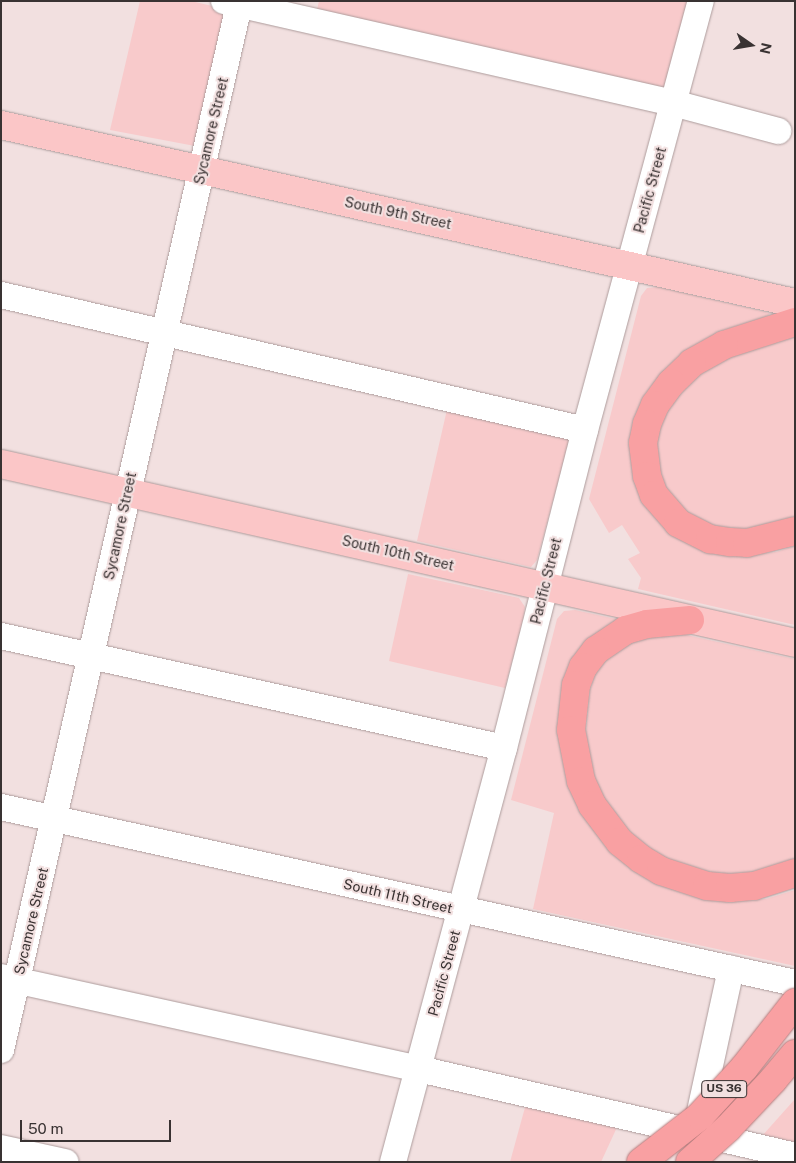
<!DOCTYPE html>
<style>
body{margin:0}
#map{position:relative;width:796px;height:1163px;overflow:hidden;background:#f2e0e0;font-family:"Public Sans",sans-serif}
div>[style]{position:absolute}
.green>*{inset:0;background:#f8cacb}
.roads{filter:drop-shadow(0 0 1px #ad9c9c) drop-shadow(0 0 1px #ad9c9c)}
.minor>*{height:26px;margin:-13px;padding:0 13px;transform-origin:13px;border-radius:13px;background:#fff}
.major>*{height:28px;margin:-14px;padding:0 14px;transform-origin:14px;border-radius:14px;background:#fbc6c7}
.highway>*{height:28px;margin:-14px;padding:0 14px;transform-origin:14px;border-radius:14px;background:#f9a0a2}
.bridges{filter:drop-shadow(0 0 1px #b67a7b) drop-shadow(0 0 1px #b67a7b)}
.highway-bridge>*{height:28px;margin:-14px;padding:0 14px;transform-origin:14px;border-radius:14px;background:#f9a0a2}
span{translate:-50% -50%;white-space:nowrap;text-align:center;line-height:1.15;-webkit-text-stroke:4px #f2e0e0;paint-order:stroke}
.shield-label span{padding:1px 4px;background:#f2e0e0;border:1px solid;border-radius:4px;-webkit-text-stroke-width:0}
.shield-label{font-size:12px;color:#393232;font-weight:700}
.street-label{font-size:14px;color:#393232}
.frame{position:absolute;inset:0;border:2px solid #393232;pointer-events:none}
.north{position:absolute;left:726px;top:20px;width:50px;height:50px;-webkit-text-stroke:4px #f2e0e0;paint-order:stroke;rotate:103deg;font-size:14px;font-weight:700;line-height:20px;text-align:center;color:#393232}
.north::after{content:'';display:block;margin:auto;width:18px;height:22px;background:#393232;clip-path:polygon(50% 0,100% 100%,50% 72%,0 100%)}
.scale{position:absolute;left:20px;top:1120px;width:151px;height:22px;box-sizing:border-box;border:2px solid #393232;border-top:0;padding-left:6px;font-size:15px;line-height:18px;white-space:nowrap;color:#393232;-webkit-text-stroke:4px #f2e0e0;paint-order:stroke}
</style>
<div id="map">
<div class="green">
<div style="clip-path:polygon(140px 1px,191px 1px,229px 10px,195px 146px,110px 130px)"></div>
<div style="clip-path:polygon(319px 1px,692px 1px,666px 94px,316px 14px)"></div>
<div style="clip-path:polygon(658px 287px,770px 313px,764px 320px,655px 387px,640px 485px,735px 555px,776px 552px,795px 546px,795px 625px,638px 589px,641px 578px,628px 559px,640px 553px,622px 525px,609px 533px,589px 499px,641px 296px,647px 288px)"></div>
<div style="clip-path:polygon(795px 336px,795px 522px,749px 533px,707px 529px,669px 499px,658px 473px,655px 450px,659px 428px,667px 409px,685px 385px,728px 352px)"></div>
<div style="clip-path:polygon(448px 405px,571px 434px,537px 560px,531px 567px,417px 541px)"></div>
<div style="clip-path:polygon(408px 574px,519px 598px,525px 607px,523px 620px,505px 688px,389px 661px)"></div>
<div style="clip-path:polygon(575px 610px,625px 621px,564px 701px,595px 830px,729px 901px,766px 899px,795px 890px,795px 966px,533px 909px,554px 813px,511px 800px,557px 619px,564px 611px)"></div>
<div style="clip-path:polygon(682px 634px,795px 659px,795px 865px,753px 879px,686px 871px,639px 842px,617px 818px,600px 793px,589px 762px,586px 733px,590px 690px,599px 663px,635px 637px)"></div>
<div style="clip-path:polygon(795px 1099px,795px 1144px,762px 1136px)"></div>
<div style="clip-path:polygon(527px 1100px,619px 1123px,601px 1162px,510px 1162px)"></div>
</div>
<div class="roads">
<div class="minor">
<div style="left:224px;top:1px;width:460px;rotate:12.8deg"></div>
<div style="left:673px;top:103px;width:109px;rotate:14.9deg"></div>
<div style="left:1px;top:295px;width:599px;rotate:13.02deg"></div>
<div style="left:1px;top:636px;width:515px;rotate:12.55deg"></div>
<div style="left:1px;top:807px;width:813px;rotate:12.5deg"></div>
<div style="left:1px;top:977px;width:428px;rotate:12.4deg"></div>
<div style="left:419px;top:1069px;width:386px;rotate:13deg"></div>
<div style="left:1px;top:1050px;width:1076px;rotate:-77.17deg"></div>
<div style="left:697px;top:1125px;width:160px;rotate:-77.7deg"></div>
<div style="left:1px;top:1148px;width:66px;rotate:12.3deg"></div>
<div style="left:393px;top:1162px;width:429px;rotate:-75deg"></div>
<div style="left:504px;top:748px;width:328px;rotate:-75.7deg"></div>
<div style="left:585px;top:430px;width:444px;rotate:-74.9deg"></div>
</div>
<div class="major">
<div style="left:1px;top:125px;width:814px;rotate:12.64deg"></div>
<div style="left:1px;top:464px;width:814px;rotate:12.7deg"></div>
</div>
<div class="highway">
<div style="left:795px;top:322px;width:75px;rotate:162.1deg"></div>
<div style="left:724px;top:345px;width:37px;rotate:151deg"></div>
<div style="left:692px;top:363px;width:29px;rotate:136deg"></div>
<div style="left:671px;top:383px;width:27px;rotate:126deg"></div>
<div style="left:655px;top:405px;width:21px;rotate:113deg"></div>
<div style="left:647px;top:424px;width:19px;rotate:102deg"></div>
<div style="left:643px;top:443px;width:33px;rotate:83deg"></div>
<div style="left:647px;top:476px;width:20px;rotate:70deg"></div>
<div style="left:654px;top:495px;width:37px;rotate:49deg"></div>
<div style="left:678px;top:523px;width:36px;rotate:27deg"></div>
<div style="left:710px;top:539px;width:20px;rotate:9deg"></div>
<div style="left:730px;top:542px;width:17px;rotate:3deg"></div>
<div style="left:747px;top:543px;width:49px;rotate:-14deg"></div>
<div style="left:690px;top:620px;width:43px;rotate:174.7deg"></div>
<div style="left:647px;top:624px;width:22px;rotate:164deg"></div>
<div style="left:626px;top:630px;width:36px;rotate:146deg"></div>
<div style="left:596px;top:650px;width:21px;rotate:127deg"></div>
<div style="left:583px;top:667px;width:19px;rotate:111deg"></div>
<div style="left:576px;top:685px;width:45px;rotate:96.3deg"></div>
<div style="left:571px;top:730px;width:52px;rotate:78.9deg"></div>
<div style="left:581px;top:781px;width:26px;rotate:65deg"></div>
<div style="left:592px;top:805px;width:46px;rotate:52.9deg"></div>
<div style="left:620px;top:842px;width:27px;rotate:39deg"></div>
<div style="left:641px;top:859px;width:23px;rotate:31deg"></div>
<div style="left:661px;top:871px;width:48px;rotate:18.1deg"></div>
<div style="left:707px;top:886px;width:23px;rotate:5deg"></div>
<div style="left:730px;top:888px;width:24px;rotate:-5deg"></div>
<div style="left:754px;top:886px;width:43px;rotate:-17.6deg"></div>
</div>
</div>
<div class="bridges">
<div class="highway-bridge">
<div style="left:641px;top:1162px;width:75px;rotate:-37.9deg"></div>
<div style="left:700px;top:1116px;width:65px;rotate:-47.5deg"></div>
<div style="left:744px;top:1068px;width:83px;rotate:-51.9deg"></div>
<div style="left:690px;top:1162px;width:51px;rotate:-41.8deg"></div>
<div style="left:728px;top:1128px;width:66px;rotate:-46.8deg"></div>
<div style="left:773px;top:1080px;width:34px;rotate:-50deg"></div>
</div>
</div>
<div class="shield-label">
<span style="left:724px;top:1089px">US 36</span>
</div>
<div class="street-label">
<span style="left:211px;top:131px;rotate:-77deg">Sycamore Street</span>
<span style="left:650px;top:190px;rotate:-75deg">Pacific Street</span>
<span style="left:398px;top:213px;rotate:12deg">South 9th Street</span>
<span style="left:120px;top:526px;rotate:-78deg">Sycamore Street</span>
<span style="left:398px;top:553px;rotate:13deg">South 10th Street</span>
<span style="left:546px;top:581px;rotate:-76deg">Pacific Street</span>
<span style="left:398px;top:896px;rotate:13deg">South 11th Street</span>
<span style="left:31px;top:921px;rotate:-77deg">Sycamore Street</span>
<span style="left:444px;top:973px;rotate:-75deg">Pacific Street</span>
</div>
<div class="frame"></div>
<div class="north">N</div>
<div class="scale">50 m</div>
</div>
